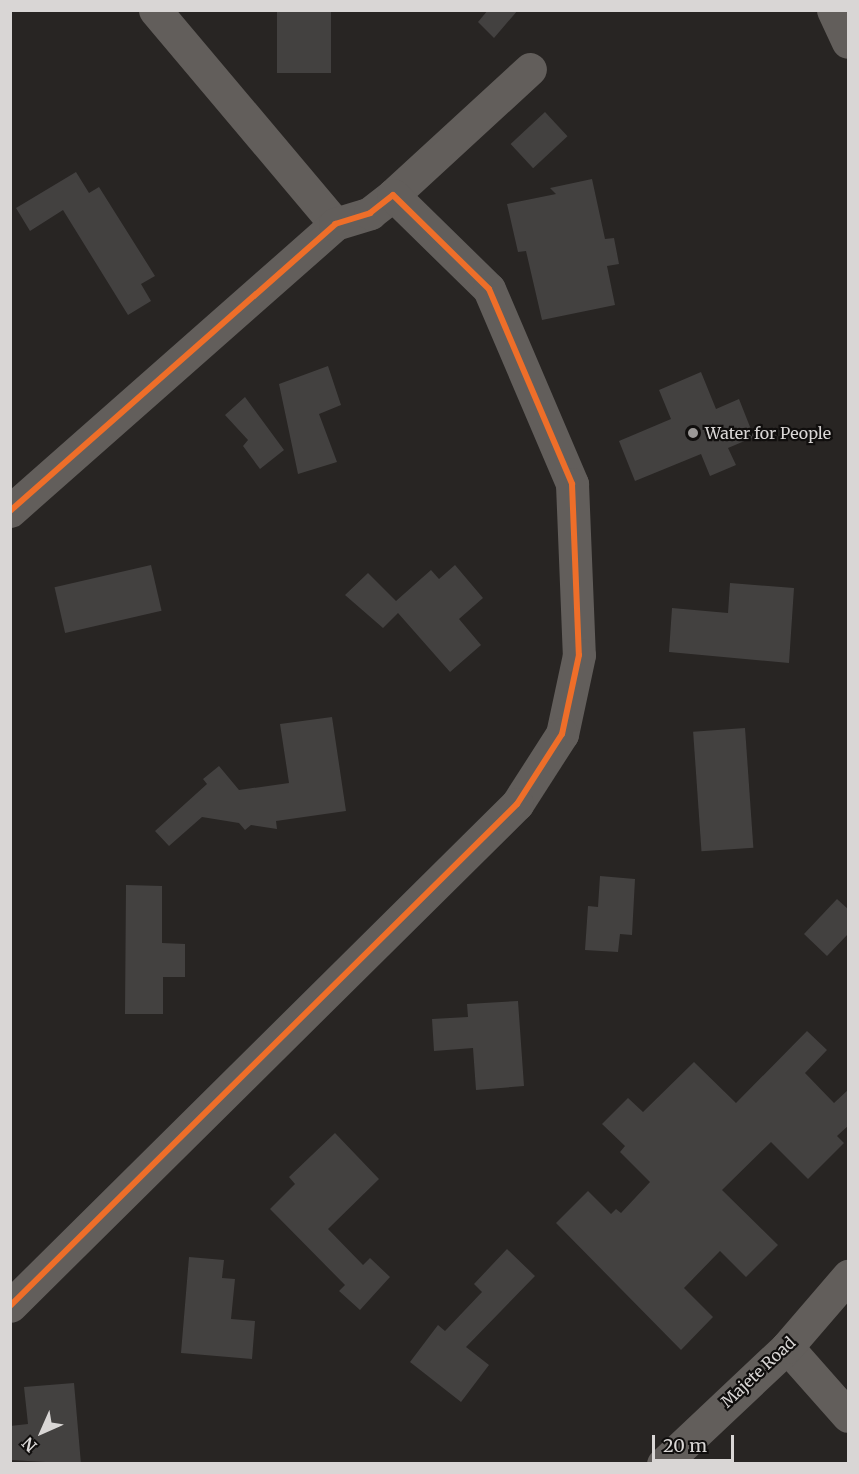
<!DOCTYPE html>
<style>
body{margin:0}
#map{position:relative;width:859px;height:1474px;overflow:hidden;background:#282523;font-family:Merriweather,serif}
div>[style]{position:absolute}
.building>*{inset:0;background:#434140;transform-origin:0 0}
.minor>*{height:33px;margin:-16.5px;padding:0 16.5px;transform-origin:16.5px;border-radius:16.5px;background:#625e5b}
.cycleway>*{height:6px;margin:-3px;padding:0 3px;transform-origin:3px;border-radius:3px;background:#ee6e29}
.dots>*{width:16px;height:16px;translate:-50% -50%;box-sizing:border-box;border:3px solid #100e0d;border-radius:50%}
span{translate:-50% -50%;white-space:nowrap;text-align:center;line-height:1.15;-webkit-text-stroke:4.5px #100e0d;paint-order:stroke}
.poi-label{font-size:16px;color:#d9d6d5}
.left{translate:0 -50%;text-align:left}
.street-label{font-size:16px;color:#d9d6d5}
.frame{position:absolute;inset:0;border:12px solid #d9d6d5;pointer-events:none}
.north{position:absolute;left:12px;top:1402px;width:60px;height:60px;-webkit-text-stroke:4px #100e0d;paint-order:stroke;rotate:225deg;font-size:16px;font-weight:700;line-height:24px;text-align:center;color:#d9d6d5}
.north::after{content:'';display:block;margin:auto;width:21px;height:27px;background:#d9d6d5;clip-path:polygon(50% 0,100% 100%,50% 72%,0 100%)}
.scale{position:absolute;left:652px;top:1435px;width:82px;height:27px;box-sizing:border-box;border:3px solid #d9d6d5;border-top:0;padding-left:8px;font-size:18px;line-height:21px;white-space:nowrap;color:#d9d6d5;-webkit-text-stroke:4px #100e0d;paint-order:stroke}
</style>
<div id="map">
<div class="building">
<div style="left:277px;top:10px;width:54px;height:63px"></div>
<div style="clip-path:polygon(488px 10px,518px 10px,494px 38px,478px 22px)"></div>
<div style="left:545px;top:112px;width:33px;height:47px;rotate:47deg"></div>
<div style="clip-path:polygon(76px 172px,89px 193px,99px 187px,155px 276px,141px 284px,151px 301px,128px 315px,63px 210px,30px 231px,16px 208px)"></div>
<div style="clip-path:polygon(592px 179px,605px 239px,614px 238px,619px 264px,607px 266px,615px 305px,542px 320px,526px 251px,518px 252px,507px 204px,556px 194px,550px 188px)"></div>
<div style="clip-path:polygon(328px 366px,341px 405px,319px 414px,337px 462px,298px 474px,279px 384px)"></div>
<div style="clip-path:polygon(701px 372px,716px 409px,739px 399px,754px 437px,728px 448px,736px 465px,710px 476px,701px 454px,635px 481px,619px 441px,671px 419px,659px 390px)"></div>
<div style="clip-path:polygon(245px 397px,284px 450px,260px 469px,243px 446px,248px 440px,225px 415px)"></div>
<div style="left:151px;top:565px;width:47px;height:99px;rotate:77deg"></div>
<div style="clip-path:polygon(455px 565px,483px 598px,459px 619px,481px 645px,450px 672px,398px 613px,383px 628px,345px 595px,368px 573px,396px 601px,431px 570px,439px 579px)"></div>
<div style="clip-path:polygon(730px 583px,794px 588px,789px 663px,669px 652px,672px 608px,728px 613px)"></div>
<div style="clip-path:polygon(332px 717px,346px 811px,276px 821px,277px 829px,251px 825px,245px 830px,239px 823px,202px 817px,169px 846px,155px 831px,207px 784px,203px 779px,219px 766px,239px 790px,289px 783px,280px 724px)"></div>
<div style="left:745px;top:728px;width:120px;height:52px;rotate:86deg"></div>
<div style="clip-path:polygon(600px 876px,635px 879px,632px 935px,620px 934px,618px 952px,585px 950px,588px 906px,598px 907px)"></div>
<div style="clip-path:polygon(126px 885px,162px 886px,162px 943px,185px 944px,185px 977px,163px 977px,163px 1014px,125px 1014px)"></div>
<div style="clip-path:polygon(837px 899px,849px 910px,849px 933px,827px 956px,804px 934px)"></div>
<div style="clip-path:polygon(518px 1001px,524px 1086px,476px 1090px,473px 1048px,434px 1051px,432px 1019px,468px 1017px,467px 1004px)"></div>
<div style="clip-path:polygon(807px 1031px,827px 1050px,805px 1073px,834px 1103px,849px 1089px,849px 1125px,837px 1136px,844px 1143px,808px 1179px,771px 1142px,722px 1190px,778px 1245px,746px 1277px,720px 1251px,684px 1288px,713px 1317px,681px 1350px,556px 1223px,588px 1191px,611px 1214px,616px 1209px,621px 1213px,650px 1182px,620px 1152px,625px 1146px,602px 1124px,628px 1098px,643px 1112px,694px 1062px,736px 1103px)"></div>
<div style="clip-path:polygon(335px 1133px,379px 1179px,328px 1229px,363px 1265px,370px 1258px,390px 1277px,360px 1310px,339px 1291px,345px 1285px,270px 1209px,295px 1184px,289px 1177px)"></div>
<div style="clip-path:polygon(507px 1249px,535px 1276px,466px 1347px,489px 1365px,461px 1402px,410px 1362px,438px 1325px,445px 1331px,482px 1292px,474px 1284px)"></div>
<div style="clip-path:polygon(189px 1257px,224px 1260px,222px 1278px,235px 1279px,231px 1319px,255px 1321px,252px 1359px,181px 1353px)"></div>
<div style="clip-path:polygon(74px 1383px,81px 1464px,10px 1460px,10px 1426px,28px 1424px,24px 1387px)"></div>
</div>
<div class="minor">
<div style="left:155px;top:10px;width:280px;rotate:49.9deg"></div>
<div style="left:833px;top:10px;width:35px;rotate:65deg"></div>
<div style="left:393px;top:195px;width:186px;rotate:-42.6deg"></div>
<div style="left:10px;top:511px;width:434px;rotate:-41.4deg"></div>
<div style="left:335px;top:224px;width:37px;rotate:-17deg"></div>
<div style="left:370px;top:213px;width:29px;rotate:-38deg"></div>
<div style="left:393px;top:195px;width:134px;rotate:44.4deg"></div>
<div style="left:489px;top:289px;width:212px;rotate:66.9deg"></div>
<div style="left:572px;top:484px;width:171px;rotate:87.7deg"></div>
<div style="left:579px;top:655px;width:81px;rotate:102.1deg"></div>
<div style="left:562px;top:734px;width:83px;rotate:122.7deg"></div>
<div style="left:517px;top:804px;width:713px;rotate:135.28deg"></div>
<div style="left:787px;top:1347px;width:92px;rotate:48.5deg"></div>
<div style="left:663px;top:1464px;width:170px;rotate:-43.3deg"></div>
<div style="left:787px;top:1347px;width:94px;rotate:-49.3deg"></div>
</div>
<div class="cycleway">
<div style="left:10px;top:511px;width:434px;rotate:-41.4deg"></div>
<div style="left:335px;top:224px;width:37px;rotate:-17deg"></div>
<div style="left:370px;top:213px;width:29px;rotate:-38deg"></div>
<div style="left:393px;top:195px;width:134px;rotate:44.4deg"></div>
<div style="left:489px;top:289px;width:212px;rotate:66.9deg"></div>
<div style="left:572px;top:484px;width:171px;rotate:87.7deg"></div>
<div style="left:579px;top:655px;width:81px;rotate:102.1deg"></div>
<div style="left:562px;top:734px;width:83px;rotate:122.7deg"></div>
<div style="left:517px;top:804px;width:713px;rotate:135.28deg"></div>
</div>
<div class="dots">
<div style="left:693px;top:433px;background:#9b9897"></div>
</div>
<div class="poi-label">
<span class="left" style="left:705px;top:433px">Water for People</span>
</div>
<div class="street-label">
<span style="left:758px;top:1372px;rotate:-43deg">Majete Road</span>
</div>
<div class="frame"></div>
<div class="north">N</div>
<div class="scale">20 m</div>
</div>
